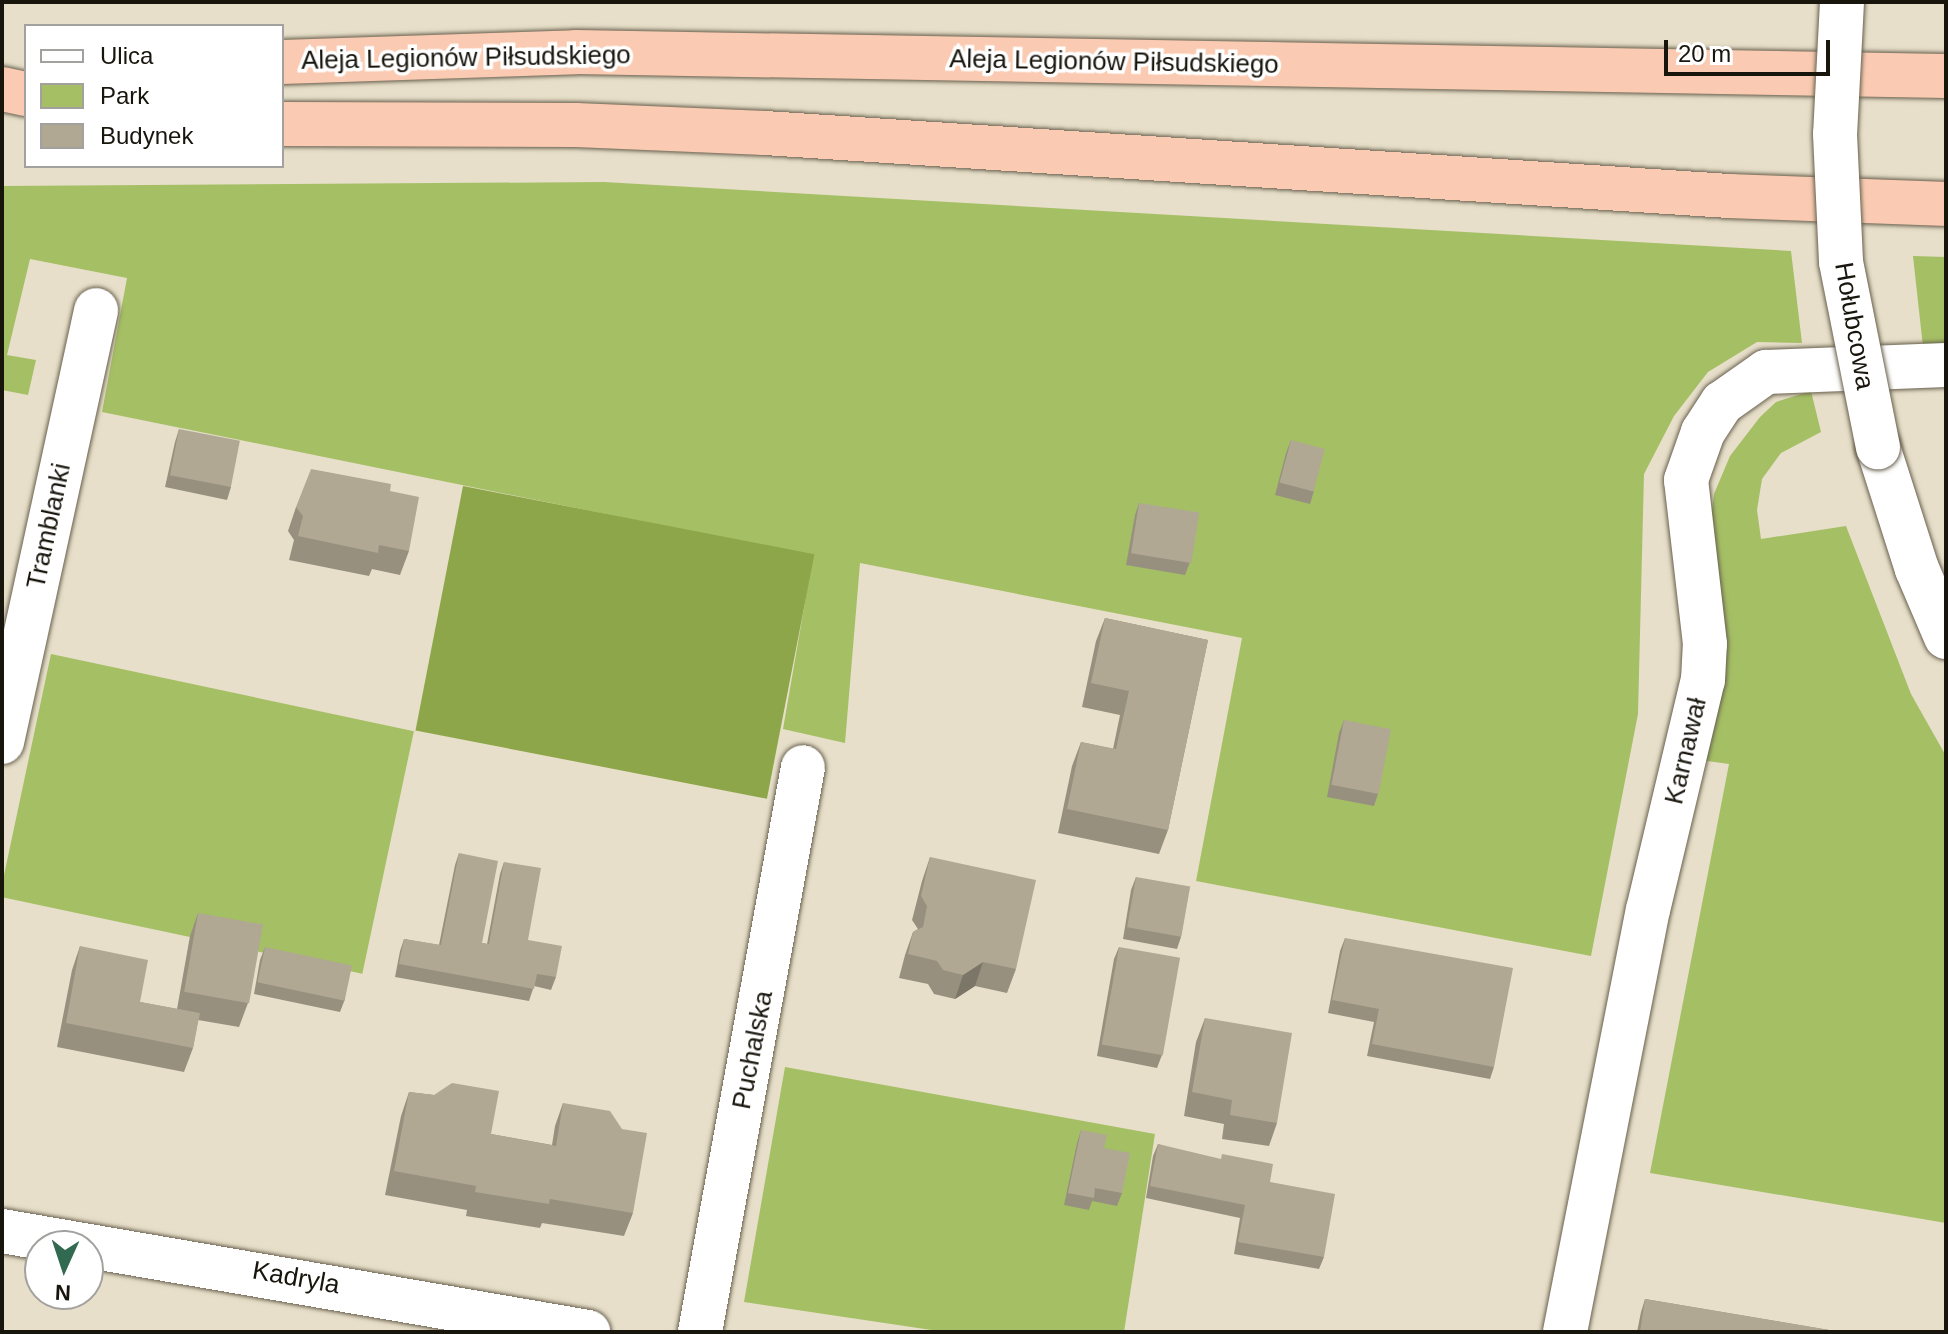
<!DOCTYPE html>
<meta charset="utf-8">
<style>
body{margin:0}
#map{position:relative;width:1948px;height:1334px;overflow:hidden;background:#e7dfc9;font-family:Arial,sans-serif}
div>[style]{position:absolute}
.green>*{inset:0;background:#a5bf65;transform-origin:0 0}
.forest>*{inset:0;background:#8da649;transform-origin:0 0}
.roads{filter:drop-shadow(0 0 2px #68604e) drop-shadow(0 0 2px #68604e)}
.minor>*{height:44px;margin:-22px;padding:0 22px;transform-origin:22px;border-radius:22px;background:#fff}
.highway>*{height:44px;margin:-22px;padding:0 22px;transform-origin:22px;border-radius:22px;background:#facbb2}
.bridges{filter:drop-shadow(0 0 2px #68604e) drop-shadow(0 0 2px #68604e)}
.minor-bridge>*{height:44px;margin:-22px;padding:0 22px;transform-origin:22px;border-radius:22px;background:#fff}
.wall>*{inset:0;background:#97907e}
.shaded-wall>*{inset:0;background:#7b7667}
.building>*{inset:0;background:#b0a893;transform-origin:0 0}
span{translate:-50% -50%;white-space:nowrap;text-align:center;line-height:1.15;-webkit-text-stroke:7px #fff;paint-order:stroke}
.street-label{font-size:26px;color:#18150d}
.frame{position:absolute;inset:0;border:4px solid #18150d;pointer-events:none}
.legend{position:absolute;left:24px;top:24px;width:260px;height:144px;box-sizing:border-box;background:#fff;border:2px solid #a3a19e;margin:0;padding:10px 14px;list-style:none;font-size:24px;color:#18150d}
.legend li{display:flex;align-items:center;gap:16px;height:40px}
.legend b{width:40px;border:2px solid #a3a19e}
.north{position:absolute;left:24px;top:1230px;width:80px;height:80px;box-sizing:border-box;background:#fff;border:2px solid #a3a19e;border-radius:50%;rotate:183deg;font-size:22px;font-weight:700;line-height:32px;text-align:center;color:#18150d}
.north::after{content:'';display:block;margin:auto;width:28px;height:36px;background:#326a51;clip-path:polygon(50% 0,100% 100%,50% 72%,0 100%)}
.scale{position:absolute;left:1664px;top:40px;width:166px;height:36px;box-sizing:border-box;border:4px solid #18150d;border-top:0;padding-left:10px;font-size:24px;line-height:28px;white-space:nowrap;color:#18150d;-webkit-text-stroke:6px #fff;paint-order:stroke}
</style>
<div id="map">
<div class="green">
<div style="clip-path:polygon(604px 182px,1791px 251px,1802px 343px,1757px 342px,1708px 372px,1674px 416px,1644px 474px,1638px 714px,1591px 956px,1196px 881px,1242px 638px,860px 563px,845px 743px,783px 729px,813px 556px,102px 412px,127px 278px,30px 259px,7px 355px,36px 360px,28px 395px,2px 390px,2px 186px)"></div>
<div style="clip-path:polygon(1913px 256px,1946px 257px,1946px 347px,1923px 347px)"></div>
<div style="clip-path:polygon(1811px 391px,1821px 432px,1781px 453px,1762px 479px,1757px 510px,1761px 539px,1846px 526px,1911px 694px,1946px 756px,1946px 1223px,1650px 1173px,1729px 764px,1700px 760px,1726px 673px,1710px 526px,1714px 494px,1730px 456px,1760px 417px,1776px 402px)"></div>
<div style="left:51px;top:654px;width:371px;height:248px;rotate:12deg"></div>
<div style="clip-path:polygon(785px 1067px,1155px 1134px,1124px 1332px,945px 1332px,744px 1302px)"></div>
</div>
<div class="forest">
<div style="left:463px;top:486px;width:358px;height:249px;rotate:11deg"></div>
</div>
<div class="roads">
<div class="minor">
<div style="left:1878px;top:447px;width:128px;rotate:72.3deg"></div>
<div style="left:1917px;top:569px;width:74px;rotate:66.9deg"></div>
<div style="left:2px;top:742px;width:442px;rotate:-77.7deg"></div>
<div style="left:2px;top:1231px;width:595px;rotate:9.78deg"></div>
<div style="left:700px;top:1332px;width:574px;rotate:-79.67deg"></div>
<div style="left:1565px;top:1332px;width:430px;rotate:-78.9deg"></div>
<div style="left:1648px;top:910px;width:236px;rotate:-76.6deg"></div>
<div style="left:1703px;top:680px;width:36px;rotate:-87deg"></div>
<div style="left:1705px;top:644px;width:165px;rotate:-96.6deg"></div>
<div style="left:1686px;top:480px;width:51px;rotate:-70.5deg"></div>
<div style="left:1703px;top:432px;width:35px;rotate:-57deg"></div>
<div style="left:1722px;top:403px;width:54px;rotate:-35.2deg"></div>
<div style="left:1766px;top:372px;width:180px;rotate:-2.2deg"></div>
</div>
<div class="highway">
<div style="left:282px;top:62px;width:294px;rotate:-1.9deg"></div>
<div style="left:576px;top:52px;width:1370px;rotate:1deg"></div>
<div style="left:2px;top:89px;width:25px;rotate:12deg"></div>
<div style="left:282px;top:124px;width:294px;rotate:0.2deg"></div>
<div style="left:576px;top:125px;width:189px;rotate:2.4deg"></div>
<div style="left:765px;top:133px;width:967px;rotate:3.74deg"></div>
<div style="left:1730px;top:196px;width:216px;rotate:2.1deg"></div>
</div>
</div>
<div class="bridges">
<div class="minor-bridge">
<div style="left:1842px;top:2px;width:132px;rotate:93deg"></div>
<div style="left:1835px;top:134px;width:128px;rotate:87.3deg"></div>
<div style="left:1841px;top:262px;width:189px;rotate:78.7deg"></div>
</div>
</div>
<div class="wall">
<div style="clip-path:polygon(179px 429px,231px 487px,227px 500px,165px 487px,175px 442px)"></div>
<div style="clip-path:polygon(1291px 440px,1314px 491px,1310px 504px,1275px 495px,1286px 453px)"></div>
<div style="clip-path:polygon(390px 491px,409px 551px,400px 575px,372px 569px,369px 576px,289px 560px,294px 540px,288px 531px,296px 507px)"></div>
<div style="clip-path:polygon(1139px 503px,1190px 562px,1185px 575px,1126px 565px,1135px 515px)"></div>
<div style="clip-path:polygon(1105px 618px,1208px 640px,1168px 830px,1159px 854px,1058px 833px,1072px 766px,1081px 742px,1113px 749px,1120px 715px,1082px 707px,1096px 641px)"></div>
<div style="clip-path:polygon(1344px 720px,1378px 794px,1374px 806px,1327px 797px,1339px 733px)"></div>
<div style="clip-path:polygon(459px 853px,482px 943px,487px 944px,500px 874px,504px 862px,528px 940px,556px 977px,551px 990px,534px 986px,529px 1001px,395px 977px,400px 951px,404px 939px,439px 945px,455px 865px)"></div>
<div style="clip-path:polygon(930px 857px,1016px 969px,1007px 993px,975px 986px,955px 999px,934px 994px,928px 984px,899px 978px,905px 955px,913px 932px,918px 929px,912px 920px,922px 881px)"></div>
<div style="clip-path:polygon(1136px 877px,1181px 937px,1177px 949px,1123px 939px,1131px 890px)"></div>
<div style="clip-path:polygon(198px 913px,248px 1003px,239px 1027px,198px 1020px,193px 1048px,184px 1072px,57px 1047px,72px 970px,80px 946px,140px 1002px,177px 1009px,190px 936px)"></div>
<div style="clip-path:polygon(1345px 938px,1494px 1067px,1490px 1079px,1367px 1056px,1374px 1022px,1328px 1013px,1340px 951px)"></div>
<div style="clip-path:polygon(265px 947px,345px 999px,340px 1012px,254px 994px,260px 960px)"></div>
<div style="clip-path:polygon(1119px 947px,1162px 1055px,1157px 1068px,1097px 1056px,1114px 959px)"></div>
<div style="clip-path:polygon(1205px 1018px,1277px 1123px,1269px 1146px,1222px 1139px,1224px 1124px,1184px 1116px,1196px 1042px)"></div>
<div style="clip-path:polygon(409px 1092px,434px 1095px,491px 1134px,552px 1145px,555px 1126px,563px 1103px,633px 1213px,624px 1236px,542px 1223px,540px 1228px,466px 1216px,467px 1210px,385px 1195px,401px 1116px)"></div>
<div style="clip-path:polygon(1081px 1130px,1104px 1148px,1122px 1193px,1117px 1206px,1092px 1201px,1089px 1210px,1064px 1205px,1077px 1143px)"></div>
<div style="clip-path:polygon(1158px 1144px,1270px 1182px,1324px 1257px,1319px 1269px,1234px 1254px,1240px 1218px,1146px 1198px,1153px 1156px)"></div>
<div style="clip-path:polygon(1645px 1299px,1841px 1332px,1637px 1332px,1641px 1312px)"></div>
</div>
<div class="shaded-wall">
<div style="clip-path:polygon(983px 962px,975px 986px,955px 999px,963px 975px)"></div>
</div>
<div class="building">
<div style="left:179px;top:429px;width:62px;height:47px;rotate:11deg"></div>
<div style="left:1291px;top:440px;width:35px;height:44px;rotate:15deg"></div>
<div style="clip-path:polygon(311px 469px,391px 484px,390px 491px,419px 497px,409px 551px,379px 545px,378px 553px,298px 536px,303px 516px,296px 507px)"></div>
<div style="left:1139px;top:503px;width:61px;height:51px;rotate:9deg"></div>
<div style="clip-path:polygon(1105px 618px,1208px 640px,1168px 830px,1067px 809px,1081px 742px,1116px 749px,1129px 691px,1091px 683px)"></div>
<div style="left:1344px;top:720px;width:48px;height:66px;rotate:11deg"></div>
<div style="clip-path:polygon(459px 853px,498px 861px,482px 943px,489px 944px,504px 862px,541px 868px,528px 940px,562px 946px,556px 977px,537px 974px,534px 989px,399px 964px,404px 939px,441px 945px)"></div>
<div style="clip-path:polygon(930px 857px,1036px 880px,1016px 969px,983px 962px,963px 975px,943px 970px,937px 961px,908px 954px,913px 932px,923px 927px,927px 906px,921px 896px)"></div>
<div style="left:1136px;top:877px;width:55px;height:51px;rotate:10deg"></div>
<div style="left:198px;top:913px;width:66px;height:80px;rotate:10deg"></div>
<div style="clip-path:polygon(1345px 938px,1513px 968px,1494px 1067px,1372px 1044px,1379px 1009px,1332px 1000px)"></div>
<div style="clip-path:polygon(80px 946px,148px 960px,140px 1002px,200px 1013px,193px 1048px,66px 1023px)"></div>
<div style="left:265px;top:947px;width:89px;height:36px;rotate:12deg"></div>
<div style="left:1119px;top:947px;width:62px;height:99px;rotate:10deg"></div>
<div style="clip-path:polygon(1205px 1018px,1292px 1033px,1277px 1123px,1230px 1115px,1232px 1100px,1192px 1092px)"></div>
<div style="clip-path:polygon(452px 1083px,499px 1091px,491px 1134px,556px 1146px,563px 1103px,610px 1111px,622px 1129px,647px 1133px,633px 1213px,550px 1199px,549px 1204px,475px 1192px,476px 1186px,394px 1171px,409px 1092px,434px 1095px)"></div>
<div style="clip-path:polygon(1081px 1130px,1107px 1135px,1104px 1148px,1130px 1153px,1122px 1193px,1095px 1188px,1094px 1198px,1068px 1193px)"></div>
<div style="clip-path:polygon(1158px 1144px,1221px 1159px,1222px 1154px,1273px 1164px,1270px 1182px,1335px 1194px,1324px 1257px,1238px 1242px,1245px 1205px,1150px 1186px)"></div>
<div style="clip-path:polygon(1645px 1299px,1841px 1332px,1640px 1332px)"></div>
</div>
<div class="street-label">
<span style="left:466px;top:58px;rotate:-1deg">Aleja Legionów Piłsudskiego</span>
<span style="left:1114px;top:62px;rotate:1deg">Aleja Legionów Piłsudskiego</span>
<span style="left:1854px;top:326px;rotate:80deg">Hołubcowa</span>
<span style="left:49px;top:526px;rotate:-78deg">Tramblanki</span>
<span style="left:1686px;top:751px;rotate:-77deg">Karnawał</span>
<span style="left:753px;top:1050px;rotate:-79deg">Puchalska</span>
<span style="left:296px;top:1278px;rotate:10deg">Kadryla</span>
</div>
<div class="frame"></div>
<ul class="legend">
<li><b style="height:10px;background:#fff"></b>Ulica</li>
<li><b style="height:22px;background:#a5bf65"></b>Park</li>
<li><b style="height:22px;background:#b0a893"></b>Budynek</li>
</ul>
<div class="north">N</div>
<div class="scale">20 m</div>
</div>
